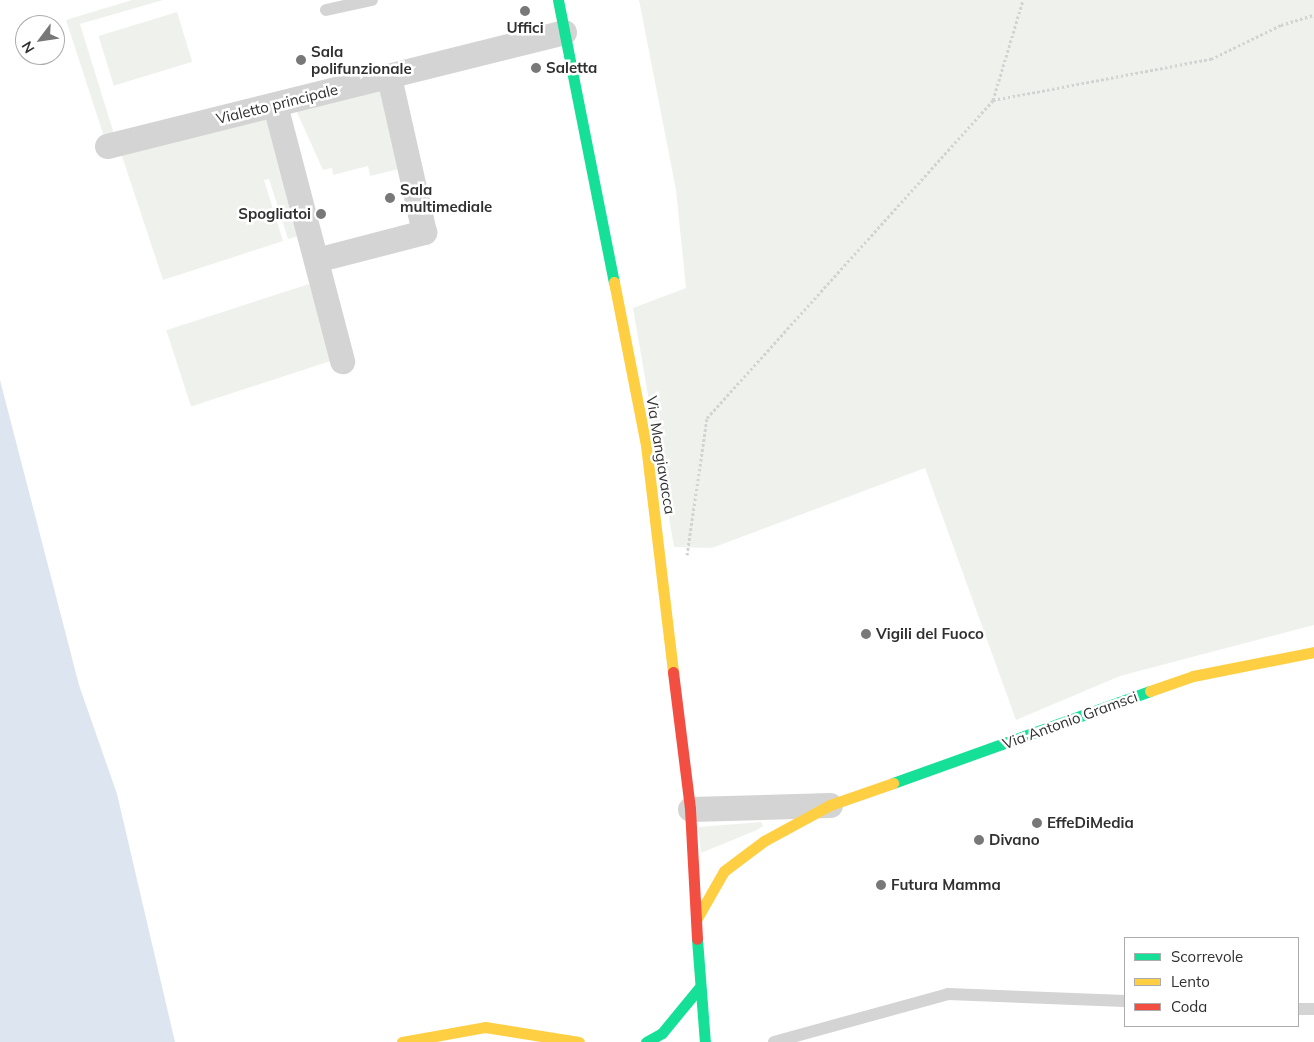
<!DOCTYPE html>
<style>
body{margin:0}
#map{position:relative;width:1314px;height:1042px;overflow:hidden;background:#fff;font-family:Mulish,sans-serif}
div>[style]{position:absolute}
.green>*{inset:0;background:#eff2ec;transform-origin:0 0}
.water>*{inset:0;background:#dde6f0}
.path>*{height:3px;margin-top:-1.5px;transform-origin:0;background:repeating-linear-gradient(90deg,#d3d3d3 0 2.5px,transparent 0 5px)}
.lane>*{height:12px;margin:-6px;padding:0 6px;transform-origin:6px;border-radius:6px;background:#d4d4d4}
.street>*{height:25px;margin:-12.5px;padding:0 12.5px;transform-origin:12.5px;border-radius:12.5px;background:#d4d4d4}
.fast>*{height:11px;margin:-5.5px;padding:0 5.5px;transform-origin:5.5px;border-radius:5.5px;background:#16e098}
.slow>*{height:11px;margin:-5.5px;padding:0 5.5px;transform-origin:5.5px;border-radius:5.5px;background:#ffcf43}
.jam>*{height:11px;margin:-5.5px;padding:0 5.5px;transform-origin:5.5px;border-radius:5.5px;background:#f24e42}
.dots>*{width:14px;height:14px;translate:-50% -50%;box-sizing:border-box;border:2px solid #fff;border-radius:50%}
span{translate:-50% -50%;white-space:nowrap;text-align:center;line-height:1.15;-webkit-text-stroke:5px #fff;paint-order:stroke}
.poi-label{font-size:15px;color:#303030;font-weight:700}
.left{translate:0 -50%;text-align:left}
.right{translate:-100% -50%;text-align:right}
.street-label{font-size:15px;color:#303030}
.legend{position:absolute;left:1124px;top:937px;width:175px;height:90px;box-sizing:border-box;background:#fff;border:1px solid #acacac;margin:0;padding:6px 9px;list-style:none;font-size:15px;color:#303030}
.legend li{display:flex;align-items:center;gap:10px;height:25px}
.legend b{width:25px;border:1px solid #acacac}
.north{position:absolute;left:15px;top:15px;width:50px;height:50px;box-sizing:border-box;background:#fff;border:1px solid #acacac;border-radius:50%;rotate:239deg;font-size:14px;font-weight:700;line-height:20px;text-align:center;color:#303030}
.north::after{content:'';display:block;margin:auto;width:18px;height:22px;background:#787878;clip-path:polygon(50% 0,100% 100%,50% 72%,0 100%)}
</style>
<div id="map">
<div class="green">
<div style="clip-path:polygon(132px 0,163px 0,80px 24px,117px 144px,107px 146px,66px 20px)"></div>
<div style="clip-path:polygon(639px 0,1314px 0,1314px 625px,1120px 676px,1016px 720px,925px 468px,712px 548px,674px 547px,633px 308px,686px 288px,676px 190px)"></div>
<div style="left:177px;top:12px;width:52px;height:82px;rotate:73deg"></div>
<div style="clip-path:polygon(380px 87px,399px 169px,370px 176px,368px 166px,333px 175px,332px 168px,323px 170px,296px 110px)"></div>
<div style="clip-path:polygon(268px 113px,302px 235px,288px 239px,269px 179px,264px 180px,283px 241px,163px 280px,121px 153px)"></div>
<div style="left:309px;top:284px;width:80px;height:150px;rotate:72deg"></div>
<div style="clip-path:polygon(761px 822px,763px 826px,757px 830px,701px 853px,698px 827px)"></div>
</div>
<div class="water">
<div style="clip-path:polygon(0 380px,79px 685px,117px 794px,175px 1042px,0 1042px)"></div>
</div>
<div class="path">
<div style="left:993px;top:100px;width:222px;rotate:-10.7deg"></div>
<div style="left:1211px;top:59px;width:78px;rotate:-25.9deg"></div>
<div style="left:1281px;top:25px;width:34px;rotate:-17deg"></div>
<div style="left:687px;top:555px;width:138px;rotate:-81.7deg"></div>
<div style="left:707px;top:418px;width:428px;rotate:-48deg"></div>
<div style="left:993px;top:100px;width:104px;rotate:-73.3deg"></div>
</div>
<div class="lane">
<div style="left:326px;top:10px;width:47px;rotate:-12.3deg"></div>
<div style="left:1298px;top:1009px;width:16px"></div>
<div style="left:774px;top:1042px;width:180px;rotate:-15.4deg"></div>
<div style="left:948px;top:994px;width:177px;rotate:2.3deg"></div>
</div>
<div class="street">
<div style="left:275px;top:105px;width:265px;rotate:75.3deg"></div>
<div style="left:107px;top:146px;width:471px;rotate:-14deg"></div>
<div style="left:316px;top:260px;width:112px;rotate:-14.5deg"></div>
<div style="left:424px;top:232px;width:159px;rotate:-102.7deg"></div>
<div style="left:690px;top:809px;width:140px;rotate:-1.6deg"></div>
</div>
<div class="fast">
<div style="left:558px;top:0;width:288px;rotate:78.8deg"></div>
<div style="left:893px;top:783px;width:273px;rotate:-19.7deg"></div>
<div style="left:697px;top:939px;width:103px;rotate:85.6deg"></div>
<div style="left:646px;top:1042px;width:18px;rotate:-29deg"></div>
<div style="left:662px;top:1033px;width:58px;rotate:-50.6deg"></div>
</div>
<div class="slow">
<div style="left:614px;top:282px;width:166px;rotate:78.9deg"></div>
<div style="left:646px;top:445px;width:229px;rotate:83.2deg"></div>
<div style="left:1150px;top:691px;width:46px;rotate:-19.2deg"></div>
<div style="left:1193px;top:676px;width:123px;rotate:-11.2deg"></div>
<div style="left:696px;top:920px;width:56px;rotate:-60.3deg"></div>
<div style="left:724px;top:871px;width:50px;rotate:-36.9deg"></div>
<div style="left:764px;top:841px;width:75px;rotate:-28.6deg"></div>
<div style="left:830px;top:805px;width:67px;rotate:-19.2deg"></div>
<div style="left:402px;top:1042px;width:84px;rotate:-10.2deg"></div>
<div style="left:485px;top:1027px;width:95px;rotate:9.1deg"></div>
</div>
<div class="jam">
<div style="left:673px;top:672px;width:138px;rotate:82.9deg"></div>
<div style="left:690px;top:809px;width:130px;rotate:86.9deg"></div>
</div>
<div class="dots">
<div style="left:525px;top:11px;background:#787878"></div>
<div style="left:301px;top:60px;background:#787878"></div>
<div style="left:536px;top:68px;background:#787878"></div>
<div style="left:390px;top:198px;background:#787878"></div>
<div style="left:321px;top:214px;background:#787878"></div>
<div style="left:866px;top:634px;background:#787878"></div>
<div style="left:1037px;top:823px;background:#787878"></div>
<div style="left:979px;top:840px;background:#787878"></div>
<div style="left:881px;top:885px;background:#787878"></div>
</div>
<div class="poi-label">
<span style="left:525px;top:28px">Uffici</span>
<span class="left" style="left:311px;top:60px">Sala<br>polifunzionale</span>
<span class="left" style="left:546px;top:68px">Saletta</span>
<span class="left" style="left:400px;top:198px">Sala<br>multimediale</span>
<span class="right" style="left:311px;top:214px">Spogliatoi</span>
<span class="left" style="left:876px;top:634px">Vigili del Fuoco</span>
<span class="left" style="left:1047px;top:823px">EffeDiMedia</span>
<span class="left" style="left:989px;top:840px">Divano</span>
<span class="left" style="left:891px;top:885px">Futura Mamma</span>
</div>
<div class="street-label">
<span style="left:277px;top:104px;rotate:-14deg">Vialetto principale</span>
<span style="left:661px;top:455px;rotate:81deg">Via Mangiavacca</span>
<span style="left:1070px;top:720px;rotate:-20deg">Via Antonio Gramsci</span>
</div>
<ul class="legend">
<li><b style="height:6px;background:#16e098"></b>Scorrevole</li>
<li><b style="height:6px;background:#ffcf43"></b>Lento</li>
<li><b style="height:6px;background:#f24e42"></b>Coda</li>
</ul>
<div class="north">N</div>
</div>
